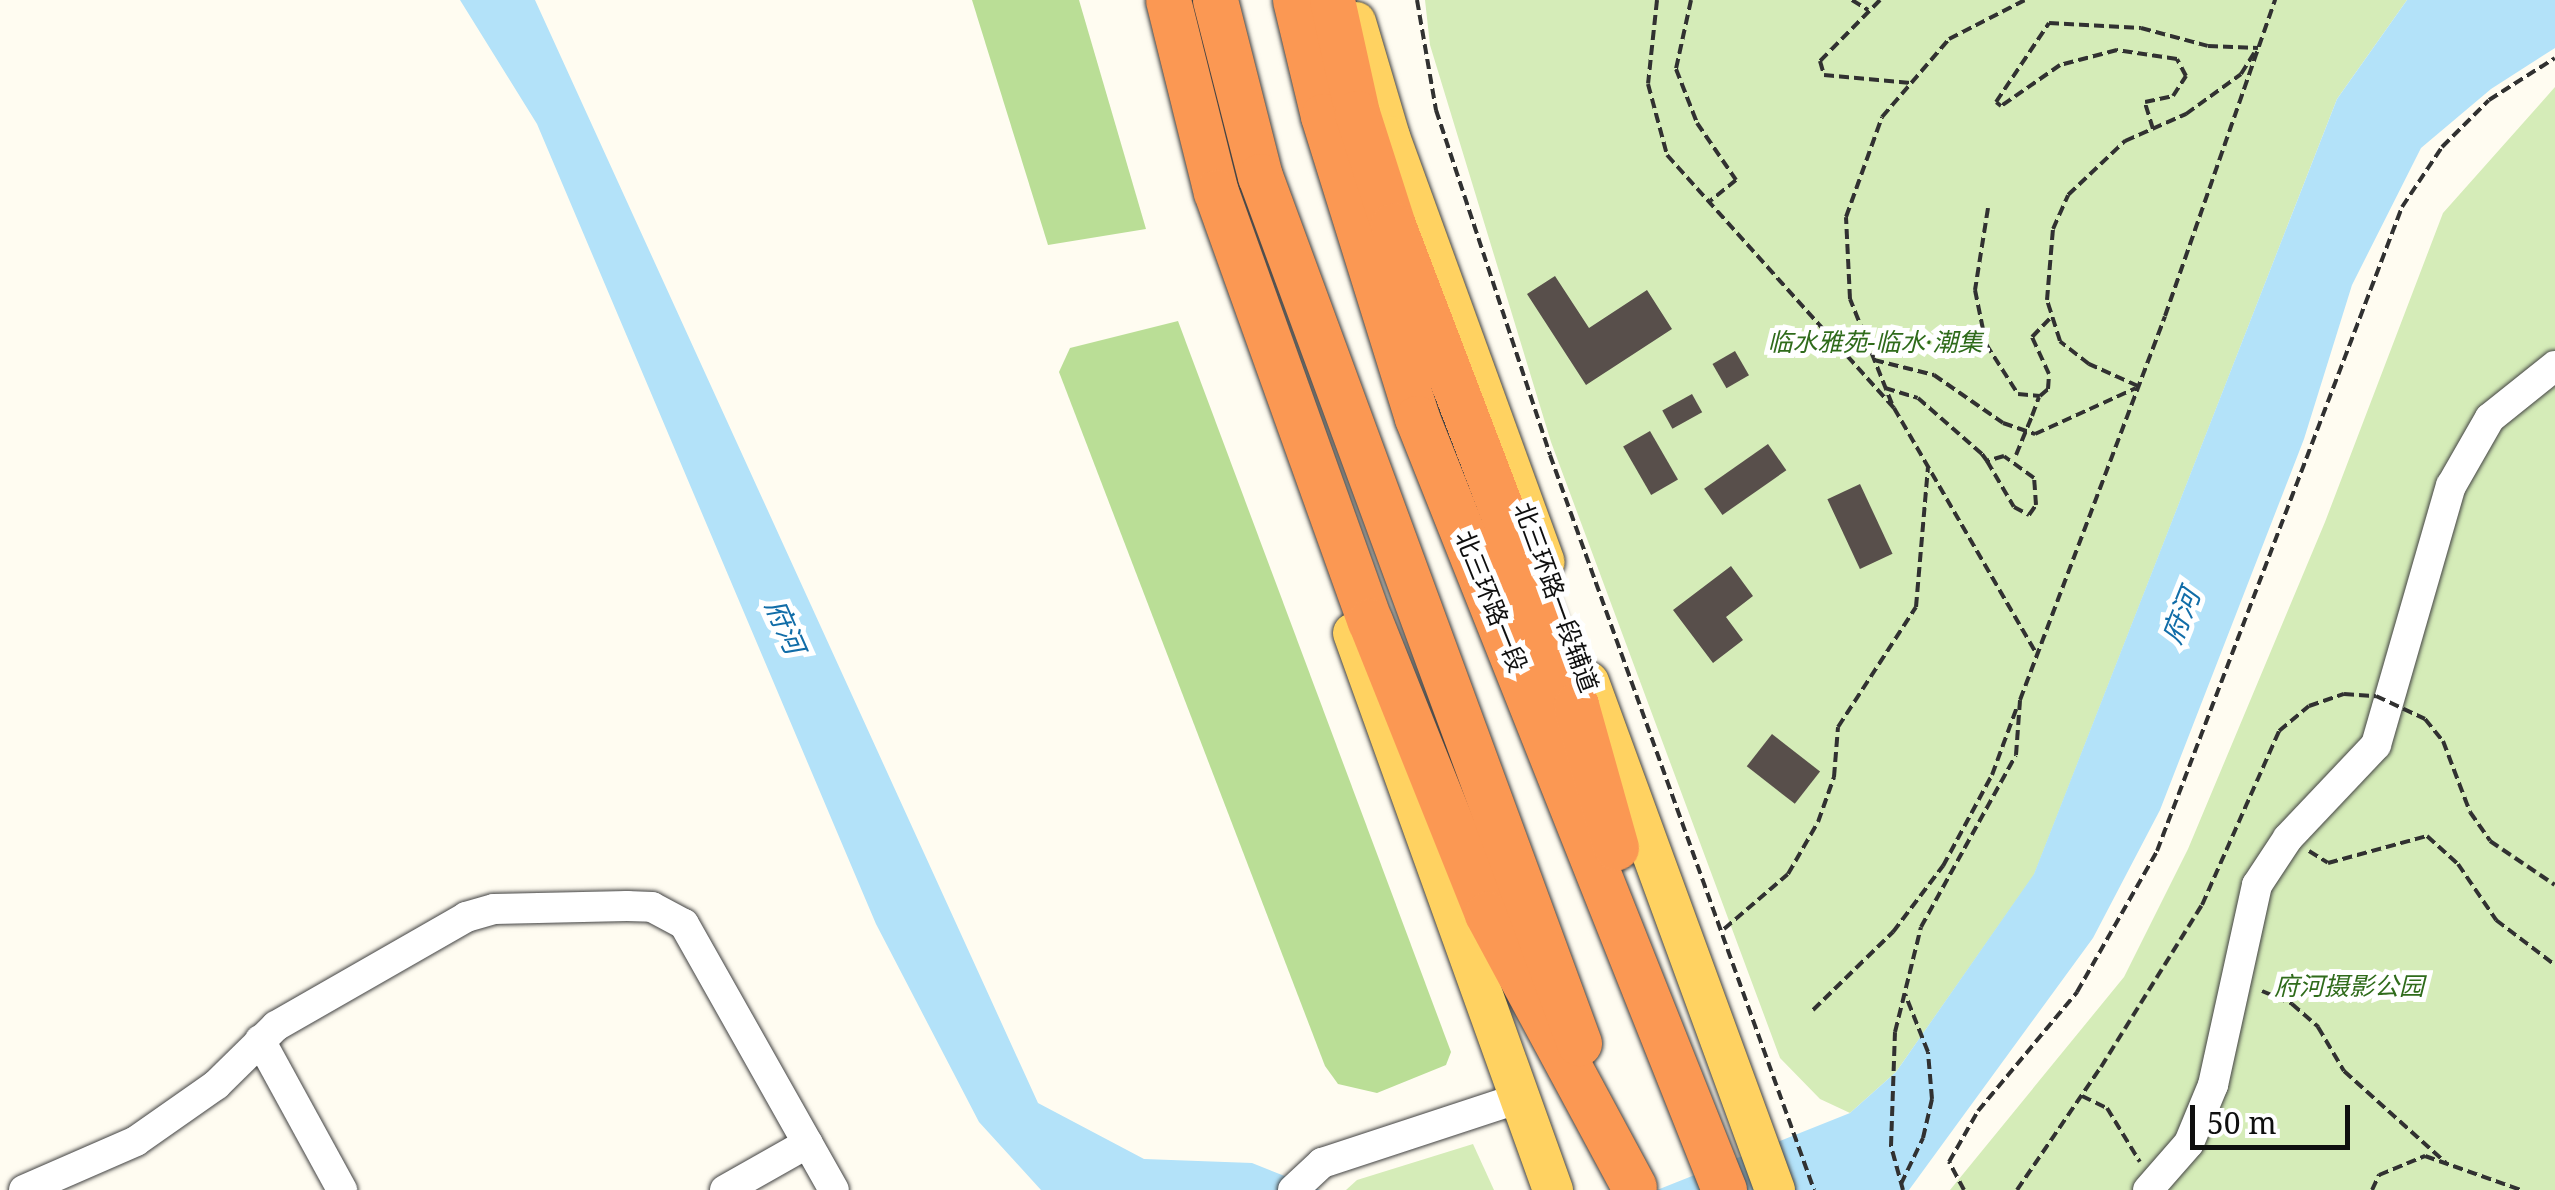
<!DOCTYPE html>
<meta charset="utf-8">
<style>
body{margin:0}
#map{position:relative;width:2555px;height:1190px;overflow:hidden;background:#fffcf1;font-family:"Noto Serif","Noto Sans SC",serif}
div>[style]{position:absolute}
.green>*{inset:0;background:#d5ecb8}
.forest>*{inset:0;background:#bade96}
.water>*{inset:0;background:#b3e2f9}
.building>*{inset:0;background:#584f4b;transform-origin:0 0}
.path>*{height:4px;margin-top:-2px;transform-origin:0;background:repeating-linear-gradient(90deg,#313131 0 10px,transparent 0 15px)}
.roads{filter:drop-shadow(0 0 2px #424242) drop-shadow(0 0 2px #424242)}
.minor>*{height:30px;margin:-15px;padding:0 15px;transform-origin:15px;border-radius:15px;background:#fff}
.major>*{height:40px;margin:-20px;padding:0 20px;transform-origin:20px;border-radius:20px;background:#ffd261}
.highway>*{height:45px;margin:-22.5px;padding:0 22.5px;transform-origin:22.5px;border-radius:22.5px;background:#fb9853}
.path-bridge>*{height:4px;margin-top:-2px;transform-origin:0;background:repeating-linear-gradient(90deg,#313131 0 10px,transparent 0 15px)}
span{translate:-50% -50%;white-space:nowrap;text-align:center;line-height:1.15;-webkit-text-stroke:10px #fff;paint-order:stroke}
.park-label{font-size:25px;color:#2f6b1b;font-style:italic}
.street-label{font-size:25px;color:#0f0f0f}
.water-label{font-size:28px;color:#116da8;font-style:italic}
.scale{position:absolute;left:2190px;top:1105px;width:160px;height:45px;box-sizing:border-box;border:5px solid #0f0f0f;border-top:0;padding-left:12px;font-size:30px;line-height:35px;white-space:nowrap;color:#0f0f0f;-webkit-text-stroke:8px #fff;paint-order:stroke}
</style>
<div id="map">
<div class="green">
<div style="clip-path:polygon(1425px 0,2407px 0,2337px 99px,2034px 875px,1896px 1072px,1850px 1113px,1820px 1099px,1780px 1058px,1551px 442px,1430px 45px)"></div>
<div style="clip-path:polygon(2555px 87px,2555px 1190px,1950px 1190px,2124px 977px,2188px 849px,2325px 522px,2443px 213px)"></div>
<div style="clip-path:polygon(1473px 1144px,1494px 1190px,1346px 1190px,1357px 1180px)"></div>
</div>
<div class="forest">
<div style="clip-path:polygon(972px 0,1079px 0,1146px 229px,1048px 245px)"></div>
<div style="clip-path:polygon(1178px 321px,1451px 1052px,1446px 1065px,1377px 1093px,1338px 1084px,1325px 1066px,1059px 372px,1070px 348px)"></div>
</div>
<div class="water">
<div style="clip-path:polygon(460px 0,535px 0,1038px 1103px,1144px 1159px,1252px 1163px,1320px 1190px,1041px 1190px,979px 1122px,876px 924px,537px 124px)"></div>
<div style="clip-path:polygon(2407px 0,2555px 0,2555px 48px,2491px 89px,2421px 148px,2352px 285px,2304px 439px,2160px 810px,2093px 938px,1909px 1190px,1657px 1190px,1850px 1113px,1896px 1072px,2034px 874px,2337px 99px)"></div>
</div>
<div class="building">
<div style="clip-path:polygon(1555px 276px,1589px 328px,1647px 290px,1672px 329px,1586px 385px,1527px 294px)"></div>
<div style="left:1735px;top:351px;width:28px;height:26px;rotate:60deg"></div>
<div style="left:1692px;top:394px;width:21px;height:34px;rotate:61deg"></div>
<div style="left:1650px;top:431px;width:56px;height:31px;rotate:60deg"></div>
<div style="left:1768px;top:444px;width:32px;height:78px;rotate:55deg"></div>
<div style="left:1860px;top:484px;width:77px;height:36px;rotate:65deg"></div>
<div style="clip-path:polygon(1731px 566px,1753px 596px,1726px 617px,1743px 640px,1713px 663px,1673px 610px)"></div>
<div style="left:1772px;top:734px;width:61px;height:41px;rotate:38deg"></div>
</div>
<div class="path">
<div style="left:1417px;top:0;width:112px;rotate:80.2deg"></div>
<div style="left:1436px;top:110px;width:363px;rotate:71.7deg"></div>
<div style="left:1550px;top:455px;width:781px;rotate:70.24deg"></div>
<div style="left:1657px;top:0;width:84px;rotate:96.1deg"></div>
<div style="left:1648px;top:84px;width:73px;rotate:75deg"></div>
<div style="left:1667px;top:155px;width:340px;rotate:48.1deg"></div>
<div style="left:1894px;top:408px;width:285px;rotate:59.9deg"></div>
<div style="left:1691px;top:0;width:71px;rotate:102.3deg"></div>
<div style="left:1676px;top:69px;width:58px;rotate:68.7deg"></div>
<div style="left:1697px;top:123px;width:69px;rotate:55.6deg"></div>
<div style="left:1736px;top:180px;width:33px;rotate:141deg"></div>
<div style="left:1852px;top:0;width:19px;rotate:32deg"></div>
<div style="left:1880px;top:0;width:86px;rotate:134.5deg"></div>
<div style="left:1820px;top:61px;width:15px;rotate:74deg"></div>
<div style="left:1824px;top:75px;width:87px;rotate:5.3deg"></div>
<div style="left:2153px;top:129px;width:28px;rotate:-107deg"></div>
<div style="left:2145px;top:102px;width:29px;rotate:-12deg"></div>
<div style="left:2173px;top:96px;width:24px;rotate:-57deg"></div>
<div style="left:2186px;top:76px;width:19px;rotate:-118deg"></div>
<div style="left:2177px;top:59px;width:61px;rotate:-171.5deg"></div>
<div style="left:2117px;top:50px;width:59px;rotate:165.3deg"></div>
<div style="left:2060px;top:65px;width:72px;rotate:145.2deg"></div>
<div style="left:2001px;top:106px;width:6px;rotate:-141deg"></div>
<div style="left:1996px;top:102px;width:95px;rotate:-56.1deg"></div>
<div style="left:2049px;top:23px;width:92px;rotate:3.1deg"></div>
<div style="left:2141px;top:28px;width:69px;rotate:15deg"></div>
<div style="left:2208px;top:46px;width:50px;rotate:2.3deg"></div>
<div style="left:1988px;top:208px;width:83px;rotate:99deg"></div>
<div style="left:1975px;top:290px;width:55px;rotate:78.5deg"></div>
<div style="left:1986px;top:344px;width:59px;rotate:57.4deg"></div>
<div style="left:2018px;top:394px;width:22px;rotate:5deg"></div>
<div style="left:2040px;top:396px;width:11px;rotate:-41deg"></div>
<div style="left:2048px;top:389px;width:15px;rotate:-86deg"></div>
<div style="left:2049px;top:374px;width:41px;rotate:-114.7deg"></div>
<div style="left:2032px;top:337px;width:29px;rotate:-46deg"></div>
<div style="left:1874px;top:360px;width:62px;rotate:14deg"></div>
<div style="left:1934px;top:375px;width:84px;rotate:34.8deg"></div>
<div style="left:2003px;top:423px;width:34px;rotate:19deg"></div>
<div style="left:2035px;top:434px;width:111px;rotate:-24.5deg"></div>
<div style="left:2138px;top:386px;width:54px;rotate:-155.8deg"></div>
<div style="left:2089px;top:364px;width:37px;rotate:-142deg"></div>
<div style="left:2060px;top:341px;width:43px;rotate:-107.6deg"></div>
<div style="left:2047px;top:300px;width:71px;rotate:-85.2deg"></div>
<div style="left:2053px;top:229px;width:37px;rotate:-66deg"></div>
<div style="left:2068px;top:195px;width:79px;rotate:-43.5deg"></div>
<div style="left:2125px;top:141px;width:67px;rotate:-23.9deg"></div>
<div style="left:2186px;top:114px;width:68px;rotate:-36deg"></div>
<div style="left:2241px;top:74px;width:25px;rotate:-58deg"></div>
<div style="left:1885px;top:388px;width:34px;rotate:17deg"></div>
<div style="left:1918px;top:398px;width:85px;rotate:41.2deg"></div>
<div style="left:1982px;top:454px;width:9px;rotate:54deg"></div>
<div style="left:1987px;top:461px;width:53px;rotate:59.6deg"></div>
<div style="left:2014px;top:507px;width:17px;rotate:28deg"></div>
<div style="left:2029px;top:515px;width:12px;rotate:-55deg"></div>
<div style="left:2036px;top:505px;width:27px;rotate:-94deg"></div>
<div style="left:2034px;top:478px;width:37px;rotate:-144deg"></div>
<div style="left:2004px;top:456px;width:18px;rotate:164deg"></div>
<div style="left:1892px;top:404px;width:113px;rotate:-111.8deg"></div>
<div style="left:1850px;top:299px;width:82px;rotate:-92.8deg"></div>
<div style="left:1846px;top:217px;width:106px;rotate:-70.2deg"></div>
<div style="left:1882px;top:117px;width:103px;rotate:-49.3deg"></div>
<div style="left:1949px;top:39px;width:85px;rotate:-27.2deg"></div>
<div style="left:2032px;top:416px;width:20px;rotate:-70deg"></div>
<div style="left:2309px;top:851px;width:22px;rotate:32deg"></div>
<div style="left:2328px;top:863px;width:103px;rotate:-15.3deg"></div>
<div style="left:2427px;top:836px;width:42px;rotate:42.1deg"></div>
<div style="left:2458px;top:864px;width:68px;rotate:55.8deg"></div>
<div style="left:2496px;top:920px;width:74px;rotate:37.3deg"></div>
<div style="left:1724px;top:929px;width:84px;rotate:-40.7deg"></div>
<div style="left:1788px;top:874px;width:60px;rotate:-60deg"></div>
<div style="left:1818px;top:822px;width:48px;rotate:-70.4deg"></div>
<div style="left:1834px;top:777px;width:50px;rotate:-85.4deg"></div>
<div style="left:1838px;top:727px;width:143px;rotate:-57deg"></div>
<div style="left:1916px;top:607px;width:140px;rotate:-85.1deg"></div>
<div style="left:2262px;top:991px;width:33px;rotate:23deg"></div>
<div style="left:2292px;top:1004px;width:35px;rotate:41deg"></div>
<div style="left:2318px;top:1027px;width:51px;rotate:59.4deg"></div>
<div style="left:2344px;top:1071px;width:137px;rotate:42deg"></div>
<div style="left:1813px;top:1010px;width:112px;rotate:-44.3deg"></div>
<div style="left:1893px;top:932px;width:83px;rotate:-52.9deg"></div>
<div style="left:1943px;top:866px;width:103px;rotate:-61.7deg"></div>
<div style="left:1992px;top:775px;width:72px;rotate:-69.8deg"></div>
<div style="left:2082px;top:1096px;width:28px;rotate:26deg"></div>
<div style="left:2107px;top:1108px;width:63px;rotate:58.6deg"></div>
<div style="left:1901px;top:1184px;width:51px;rotate:-64.4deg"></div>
<div style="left:1923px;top:1138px;width:40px;rotate:-77deg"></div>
<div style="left:1932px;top:1099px;width:47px;rotate:-94.9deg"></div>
<div style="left:1928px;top:1052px;width:62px;rotate:-111.6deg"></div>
<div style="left:1903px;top:1190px;width:46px;rotate:-105.3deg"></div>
<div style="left:1891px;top:1146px;width:114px;rotate:-88deg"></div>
<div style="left:1895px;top:1032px;width:108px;rotate:-76.1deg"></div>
<div style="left:1921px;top:927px;width:196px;rotate:-61.1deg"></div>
<div style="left:2016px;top:755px;width:55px;rotate:-85.8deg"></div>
<div style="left:2020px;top:700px;width:410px;rotate:-69.3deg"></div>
<div style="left:2165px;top:316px;width:335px;rotate:-70.8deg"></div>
<div style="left:1964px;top:1190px;width:32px;rotate:-118deg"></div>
<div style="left:1949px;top:1162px;width:59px;rotate:-60.4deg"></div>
<div style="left:1978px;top:1111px;width:155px;rotate:-50.2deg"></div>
<div style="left:2077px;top:992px;width:162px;rotate:-60.4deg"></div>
<div style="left:2157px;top:851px;width:689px;rotate:-69.17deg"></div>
<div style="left:2402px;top:207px;width:72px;rotate:-56.3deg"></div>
<div style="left:2442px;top:147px;width:66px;rotate:-45deg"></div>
<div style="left:2489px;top:100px;width:78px;rotate:-32.5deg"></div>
<div style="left:2017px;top:1190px;width:149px;rotate:-55.7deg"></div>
<div style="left:2372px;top:1190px;width:17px;rotate:-65deg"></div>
<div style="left:2379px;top:1175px;width:50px;rotate:-22.4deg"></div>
<div style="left:2425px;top:1156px;width:102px;rotate:19.5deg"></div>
</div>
<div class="roads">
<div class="minor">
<div style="left:260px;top:1040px;width:171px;rotate:61.3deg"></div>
<div style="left:24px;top:1190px;width:122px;rotate:-23.6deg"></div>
<div style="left:136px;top:1141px;width:98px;rotate:-35deg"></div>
<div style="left:216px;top:1085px;width:84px;rotate:-44.5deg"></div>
<div style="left:276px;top:1026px;width:219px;rotate:-29.8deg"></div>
<div style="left:466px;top:917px;width:29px;rotate:-16deg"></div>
<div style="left:494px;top:909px;width:133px;rotate:-1.3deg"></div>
<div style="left:627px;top:906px;width:25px;rotate:2deg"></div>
<div style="left:652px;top:907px;width:36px;rotate:28deg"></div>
<div style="left:684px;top:924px;width:305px;rotate:60.6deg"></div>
<div style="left:725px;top:1190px;width:95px;rotate:-29.5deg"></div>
<div style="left:1293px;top:1190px;width:40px;rotate:-43deg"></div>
<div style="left:1322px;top:1163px;width:208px;rotate:-18.2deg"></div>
<div style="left:2148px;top:1190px;width:62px;rotate:-48.9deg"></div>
<div style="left:2189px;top:1143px;width:63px;rotate:-67.5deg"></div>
<div style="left:2213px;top:1085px;width:205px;rotate:-77.6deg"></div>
<div style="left:2257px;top:885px;width:56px;rotate:-56.6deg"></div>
<div style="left:2288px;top:838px;width:128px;rotate:-46.6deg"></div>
<div style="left:2376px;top:745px;width:270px;rotate:-73.9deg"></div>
<div style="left:2451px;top:486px;width:78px;rotate:-60.2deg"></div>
<div style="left:2490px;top:418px;width:83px;rotate:-38.7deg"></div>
</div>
<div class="major">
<div style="left:1356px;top:22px;width:120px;rotate:73.5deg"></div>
<div style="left:1390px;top:137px;width:452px;rotate:70deg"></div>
<div style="left:1353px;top:633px;width:592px;rotate:70.25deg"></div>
<div style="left:1589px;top:682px;width:541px;rotate:69.89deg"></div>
</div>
<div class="highway">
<div style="left:1168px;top:0;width:198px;rotate:76deg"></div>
<div style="left:1216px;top:192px;width:456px;rotate:70.3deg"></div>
<div style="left:1370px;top:621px;width:315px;rotate:68.2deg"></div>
<div style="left:1487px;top:914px;width:310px;rotate:61.7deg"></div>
<div style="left:1215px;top:0;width:182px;rotate:75.7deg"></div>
<div style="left:1260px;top:176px;width:924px;rotate:69.8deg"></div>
<div style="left:1295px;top:0;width:119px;rotate:76.4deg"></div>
<div style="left:1323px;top:116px;width:316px;rotate:72.7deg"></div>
<div style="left:1417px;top:418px;width:831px;rotate:68.31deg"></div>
<div style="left:1332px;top:0;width:116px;rotate:77.5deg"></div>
<div style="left:1357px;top:113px;width:118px;rotate:72.2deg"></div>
<div style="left:1393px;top:225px;width:514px;rotate:69.13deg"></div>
<div style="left:1576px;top:705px;width:148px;rotate:74.3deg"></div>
</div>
</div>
<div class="path-bridge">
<div style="left:2016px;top:455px;width:42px;rotate:-67.7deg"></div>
<div style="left:2101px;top:1067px;width:191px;rotate:-58.1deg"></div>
<div style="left:2202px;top:905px;width:190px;rotate:-66.1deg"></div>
<div style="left:2279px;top:731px;width:39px;rotate:-40deg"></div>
<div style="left:2309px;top:706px;width:37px;rotate:-19deg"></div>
<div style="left:2344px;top:694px;width:32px;rotate:4deg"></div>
<div style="left:2376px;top:696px;width:54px;rotate:25.1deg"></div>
<div style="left:2425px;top:719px;width:28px;rotate:51deg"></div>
<div style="left:2443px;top:741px;width:76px;rotate:69.2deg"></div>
<div style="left:2470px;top:812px;width:35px;rotate:55deg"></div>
<div style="left:2490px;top:841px;width:78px;rotate:34.1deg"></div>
</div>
<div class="park-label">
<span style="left:1875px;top:341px">临水雅苑-临水·潮集</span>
<span style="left:2349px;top:985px">府河摄影公园</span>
</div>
<div class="street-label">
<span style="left:1557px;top:597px;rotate:70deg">北三环路一段辅道</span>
<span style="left:1492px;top:601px;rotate:68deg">北三环路一段</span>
</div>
<div class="water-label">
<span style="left:2180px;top:616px;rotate:-68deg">府河</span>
<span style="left:786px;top:626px;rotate:66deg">府河</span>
</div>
<div class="scale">50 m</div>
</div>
